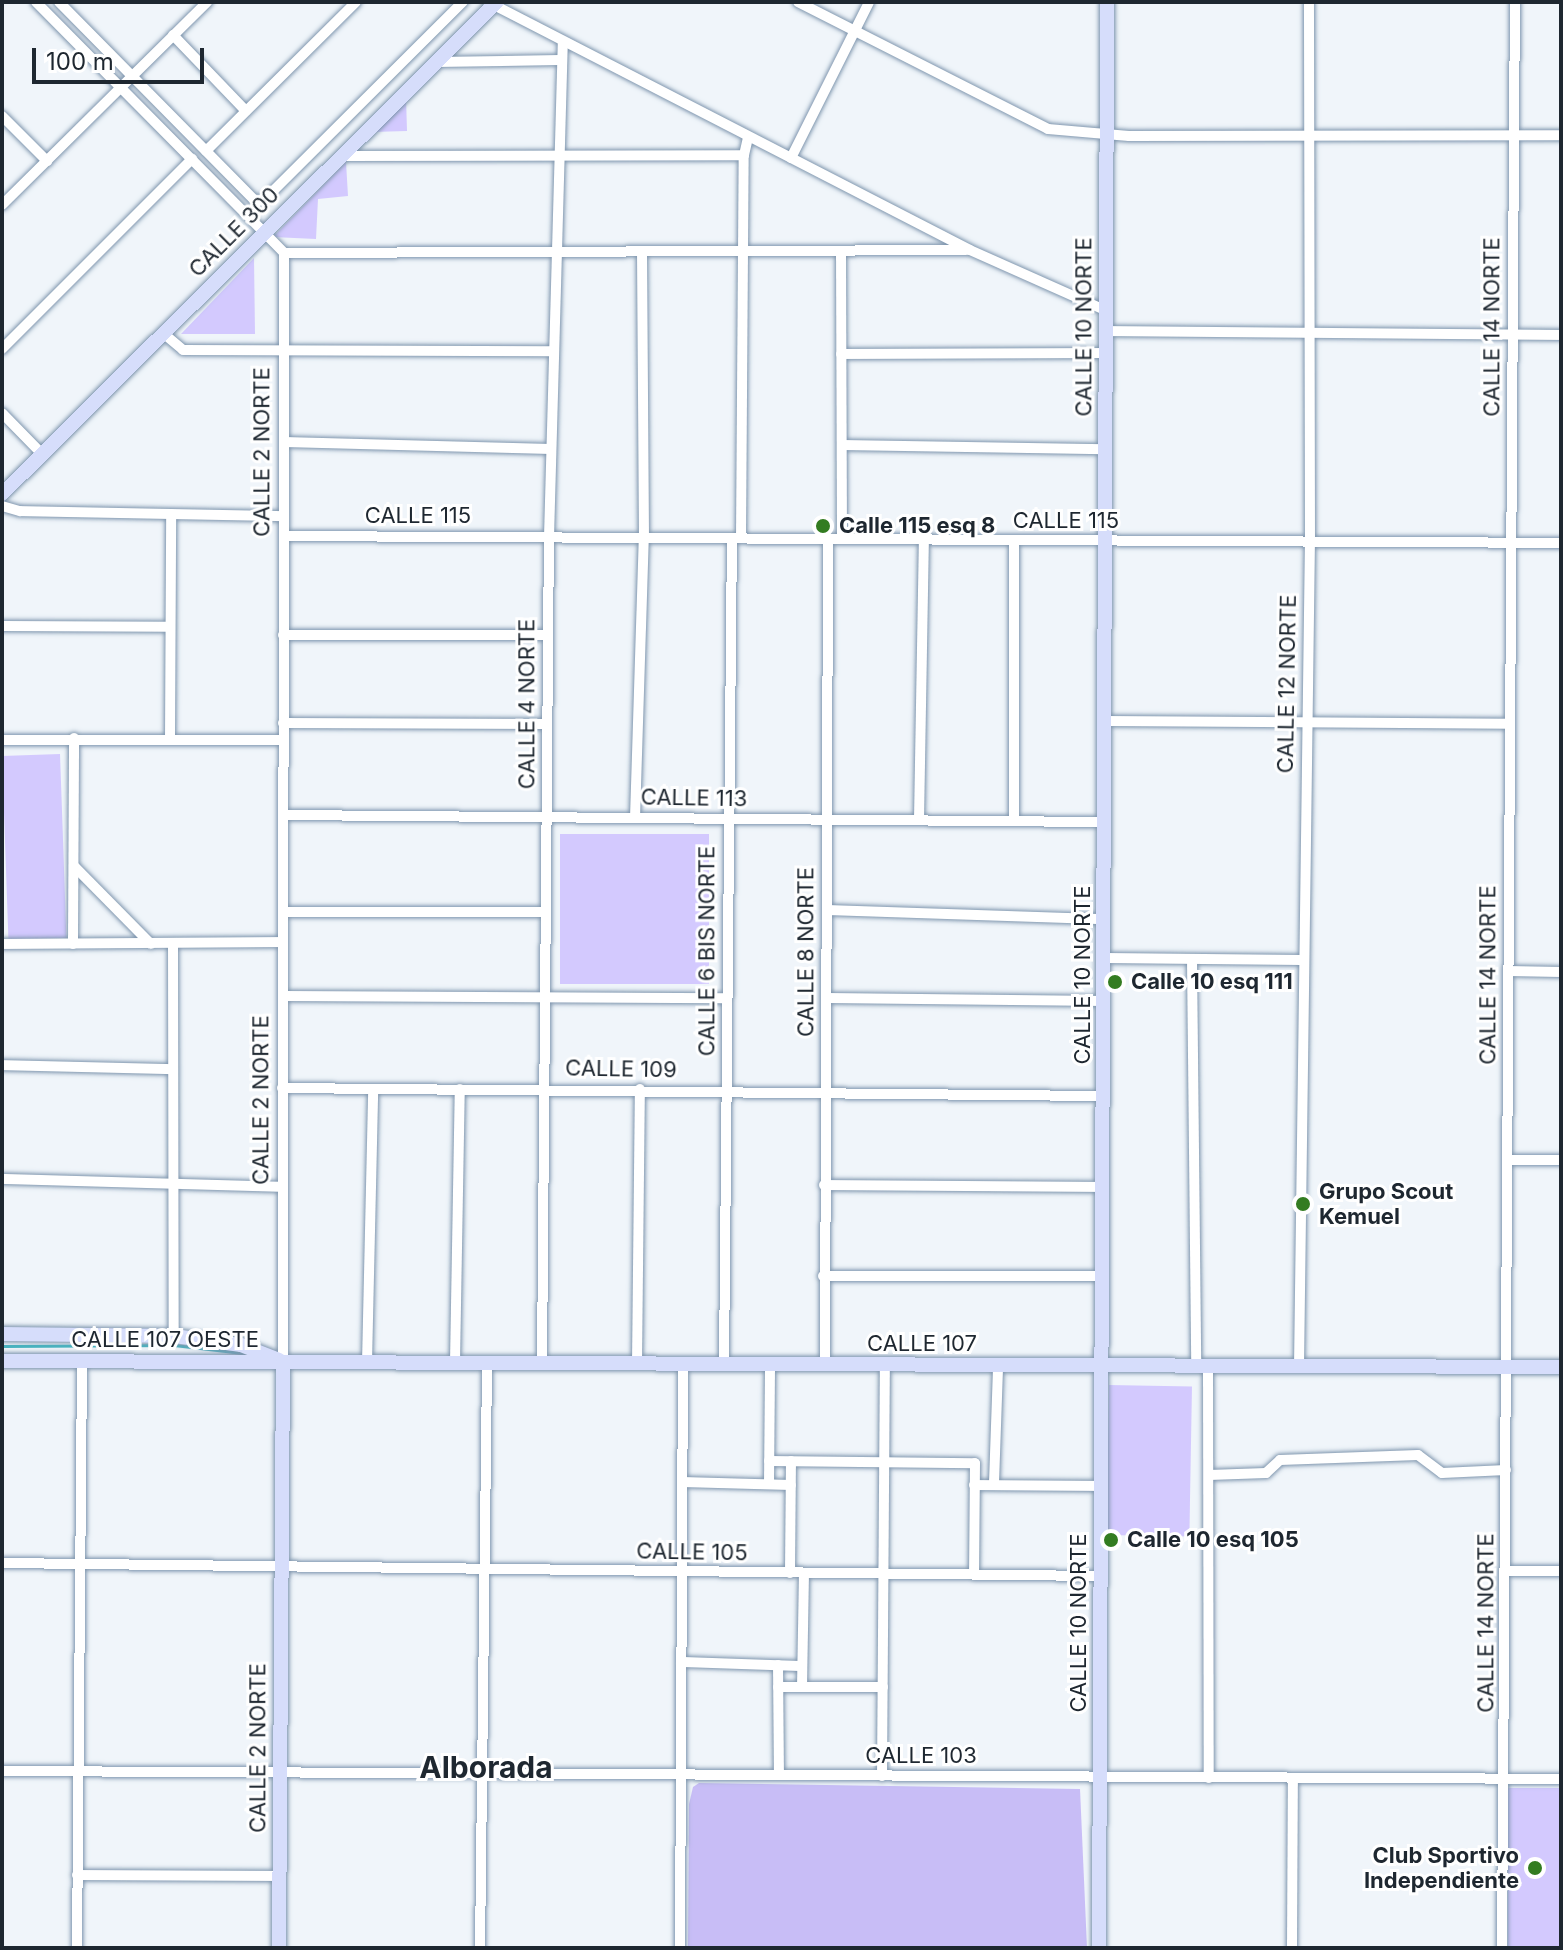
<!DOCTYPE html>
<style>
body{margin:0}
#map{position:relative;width:1563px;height:1950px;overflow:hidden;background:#f0f5fa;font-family:Inter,sans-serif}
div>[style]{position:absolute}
.green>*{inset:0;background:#d3c9fe;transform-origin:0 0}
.forest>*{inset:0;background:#c8bdf6}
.stream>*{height:3px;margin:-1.5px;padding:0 1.5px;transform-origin:1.5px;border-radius:1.5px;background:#46b4c0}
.roads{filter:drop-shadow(0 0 2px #7f96ae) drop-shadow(0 0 2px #7f96ae)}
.street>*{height:10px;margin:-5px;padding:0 5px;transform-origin:5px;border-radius:5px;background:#fff}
.secondary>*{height:14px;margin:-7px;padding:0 7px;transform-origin:7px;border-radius:7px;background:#d6ddfb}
.dots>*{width:22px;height:22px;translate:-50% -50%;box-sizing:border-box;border:4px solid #fff;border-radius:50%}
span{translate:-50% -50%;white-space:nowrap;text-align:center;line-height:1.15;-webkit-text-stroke:6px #fff;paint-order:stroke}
.street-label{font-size:22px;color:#1e2730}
.poi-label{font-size:22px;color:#1e2730;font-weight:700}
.left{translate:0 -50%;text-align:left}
.right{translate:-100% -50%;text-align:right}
.district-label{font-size:30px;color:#1e2730;font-weight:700}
.frame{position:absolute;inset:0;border:4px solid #1e2730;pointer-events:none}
.scale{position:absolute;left:32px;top:48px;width:172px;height:36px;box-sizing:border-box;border:4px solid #1e2730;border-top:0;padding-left:10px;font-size:24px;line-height:28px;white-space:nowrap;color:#1e2730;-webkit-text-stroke:6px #fff;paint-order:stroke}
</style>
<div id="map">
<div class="green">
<div style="clip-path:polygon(406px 97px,407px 131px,372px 132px)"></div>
<div style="clip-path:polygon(346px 162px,348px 196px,318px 199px,316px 239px,273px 237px)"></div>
<div style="clip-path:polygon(254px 258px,255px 334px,181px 334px)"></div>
<div style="left:60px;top:754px;width:184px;height:58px;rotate:88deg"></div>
<div style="left:560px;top:834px;width:149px;height:150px"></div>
<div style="left:1109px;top:1385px;width:83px;height:150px;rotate:1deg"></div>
<div style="left:1508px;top:1788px;width:53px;height:160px"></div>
</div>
<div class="forest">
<div style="clip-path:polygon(699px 1783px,1080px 1789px,1087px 1948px,688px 1948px,689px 1804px,693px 1787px)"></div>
</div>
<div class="stream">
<div style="left:2px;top:1346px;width:172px;rotate:-0.3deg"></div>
<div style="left:174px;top:1345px;width:69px;rotate:6.6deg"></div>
</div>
<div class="roads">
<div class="street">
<div style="left:36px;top:2px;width:353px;rotate:45.3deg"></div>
<div style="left:59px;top:2px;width:281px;rotate:45.4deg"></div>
<div style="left:256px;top:202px;width:11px;rotate:-22deg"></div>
<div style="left:266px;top:198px;width:278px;rotate:-44.9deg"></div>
<div style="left:488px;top:2px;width:542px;rotate:27.23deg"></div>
<div style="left:970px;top:250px;width:148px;rotate:24deg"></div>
<div style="left:798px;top:2px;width:280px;rotate:26.9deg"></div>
<div style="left:1048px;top:129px;width:81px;rotate:4.9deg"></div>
<div style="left:1129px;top:136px;width:432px;rotate:-0.1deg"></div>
<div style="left:173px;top:35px;width:105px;rotate:46.2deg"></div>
<div style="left:435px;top:62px;width:125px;rotate:-0.9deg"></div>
<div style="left:2px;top:116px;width:64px;rotate:45deg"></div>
<div style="left:206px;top:151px;width:211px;rotate:-44.8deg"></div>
<div style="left:342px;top:156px;width:402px;rotate:-0.1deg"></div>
<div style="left:744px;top:155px;width:17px;rotate:-77deg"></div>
<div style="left:791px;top:158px;width:174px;rotate:-63.4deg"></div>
<div style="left:2px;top:205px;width:289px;rotate:-44.7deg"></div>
<div style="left:841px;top:251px;width:288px;rotate:89.8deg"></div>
<div style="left:284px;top:253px;width:682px;rotate:-0.25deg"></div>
<div style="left:1105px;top:331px;width:456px;rotate:0.5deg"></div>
<div style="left:163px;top:333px;width:26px;rotate:40deg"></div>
<div style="left:183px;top:350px;width:370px;rotate:0.2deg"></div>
<div style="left:2px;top:349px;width:269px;rotate:-45deg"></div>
<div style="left:841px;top:354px;width:264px;rotate:-0.2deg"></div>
<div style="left:2px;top:413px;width:57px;rotate:45.7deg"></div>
<div style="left:284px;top:442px;width:267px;rotate:1.5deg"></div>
<div style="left:842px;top:445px;width:264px;rotate:0.9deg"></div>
<div style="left:2px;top:506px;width:19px;rotate:16deg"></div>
<div style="left:20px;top:511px;width:263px;rotate:1.1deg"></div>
<div style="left:284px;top:536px;width:1277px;rotate:0.31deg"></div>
<div style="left:741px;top:538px;width:383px;rotate:-89.6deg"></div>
<div style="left:2px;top:626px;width:167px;rotate:0.3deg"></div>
<div style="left:283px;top:635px;width:265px"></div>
<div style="left:1106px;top:721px;width:404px;rotate:0.4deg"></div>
<div style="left:283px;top:723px;width:264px;rotate:0.2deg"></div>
<div style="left:170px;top:738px;width:224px;rotate:-89.7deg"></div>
<div style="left:2px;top:740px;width:281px"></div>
<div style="left:283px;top:815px;width:822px;rotate:0.49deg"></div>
<div style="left:635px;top:818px;width:280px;rotate:-88.2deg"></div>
<div style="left:644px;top:538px;width:287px;rotate:-90.4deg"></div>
<div style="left:919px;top:820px;width:281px;rotate:-89deg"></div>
<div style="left:1014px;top:821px;width:281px;rotate:-90deg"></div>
<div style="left:75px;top:867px;width:108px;rotate:45.4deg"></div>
<div style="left:827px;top:910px;width:278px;rotate:1.9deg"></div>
<div style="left:283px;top:912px;width:261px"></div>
<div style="left:173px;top:943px;width:393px;rotate:89.9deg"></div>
<div style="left:2px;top:944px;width:281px;rotate:-0.4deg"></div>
<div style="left:73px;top:944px;width:206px;rotate:-89.7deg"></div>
<div style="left:1105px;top:958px;width:197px;rotate:0.6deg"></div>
<div style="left:1192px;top:960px;width:407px;rotate:89.4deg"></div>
<div style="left:1508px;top:971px;width:53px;rotate:1.1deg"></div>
<div style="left:283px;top:996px;width:443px;rotate:0.3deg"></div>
<div style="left:827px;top:998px;width:277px;rotate:0.6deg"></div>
<div style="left:2px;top:1065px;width:169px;rotate:1.4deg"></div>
<div style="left:282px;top:1088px;width:822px;rotate:0.56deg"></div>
<div style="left:1508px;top:1160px;width:53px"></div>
<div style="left:2px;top:1179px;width:281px;rotate:1.6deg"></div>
<div style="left:824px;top:1185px;width:280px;rotate:0.4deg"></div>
<div style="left:823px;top:1276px;width:280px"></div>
<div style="left:283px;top:1362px;width:1109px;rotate:-89.95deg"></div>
<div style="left:367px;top:1363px;width:274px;rotate:-88.7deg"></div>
<div style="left:455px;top:1363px;width:274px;rotate:-89deg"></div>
<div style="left:542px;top:1364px;width:827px;rotate:-89.52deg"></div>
<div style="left:549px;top:537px;width:493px;rotate:-88.4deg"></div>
<div style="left:637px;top:1364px;width:275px;rotate:-89.4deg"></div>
<div style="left:724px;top:1365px;width:827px;rotate:-89.45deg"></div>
<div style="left:825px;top:1365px;width:826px;rotate:-89.79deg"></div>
<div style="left:1208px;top:1367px;width:411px;rotate:89.9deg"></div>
<div style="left:1299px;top:1367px;width:826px;rotate:-89.24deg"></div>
<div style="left:1310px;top:541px;width:539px;rotate:-90.11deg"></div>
<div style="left:769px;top:1461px;width:206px;rotate:0.6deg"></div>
<div style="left:975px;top:1463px;width:111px;rotate:90.5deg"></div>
<div style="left:1209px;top:1475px;width:57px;rotate:-2deg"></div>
<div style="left:1266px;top:1473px;width:19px;rotate:-43deg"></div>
<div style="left:1280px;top:1460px;width:138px;rotate:-2.1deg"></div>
<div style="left:1418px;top:1455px;width:30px;rotate:37deg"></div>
<div style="left:1442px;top:1473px;width:64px;rotate:-2.7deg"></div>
<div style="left:682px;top:1482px;width:109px;rotate:1.6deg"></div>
<div style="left:994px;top:1483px;width:117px;rotate:-88deg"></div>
<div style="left:769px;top:1484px;width:119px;rotate:-89.5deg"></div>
<div style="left:974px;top:1485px;width:128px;rotate:0.4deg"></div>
<div style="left:2px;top:1563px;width:1099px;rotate:0.68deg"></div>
<div style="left:1507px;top:1571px;width:54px"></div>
<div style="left:790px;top:1573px;width:112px;rotate:-89.5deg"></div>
<div style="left:681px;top:1662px;width:121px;rotate:1.9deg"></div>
<div style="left:778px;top:1665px;width:110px;rotate:89.5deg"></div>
<div style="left:778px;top:1687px;width:105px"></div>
<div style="left:802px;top:1687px;width:114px;rotate:-89deg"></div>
<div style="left:2px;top:1771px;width:1559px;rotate:0.29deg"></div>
<div style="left:882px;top:1776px;width:411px;rotate:-89.6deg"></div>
<div style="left:77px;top:1875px;width:203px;rotate:0.3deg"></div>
<div style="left:77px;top:1948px;width:586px;rotate:-89.51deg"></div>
<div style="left:480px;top:1948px;width:584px;rotate:-89.31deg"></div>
<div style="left:680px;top:1948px;width:584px;rotate:-89.71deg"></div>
<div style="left:1292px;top:1948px;width:170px;rotate:-89.7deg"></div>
<div style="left:1502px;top:1948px;width:1946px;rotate:-89.62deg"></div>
</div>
<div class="secondary">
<div style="left:2px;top:494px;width:698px;rotate:-44.83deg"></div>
<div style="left:2px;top:1334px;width:172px;rotate:0.7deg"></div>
<div style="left:174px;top:1336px;width:68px;rotate:7.7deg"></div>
<div style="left:241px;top:1345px;width:41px;rotate:21.5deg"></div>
<div style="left:2px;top:1361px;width:1559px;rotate:0.22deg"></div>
<div style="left:279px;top:1948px;width:586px;rotate:-89.61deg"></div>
<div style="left:1099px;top:1948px;width:1946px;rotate:-89.76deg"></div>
</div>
</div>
<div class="dots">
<div style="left:823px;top:526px;background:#337c21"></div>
<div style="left:1115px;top:982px;background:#337c21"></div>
<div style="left:1303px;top:1204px;background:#337c21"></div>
<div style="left:1111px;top:1540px;background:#337c21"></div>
<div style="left:1535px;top:1868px;background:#337c21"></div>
</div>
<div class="street-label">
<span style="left:234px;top:232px;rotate:-45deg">CALLE 300</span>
<span style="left:1084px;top:327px;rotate:-90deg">CALLE 10 NORTE</span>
<span style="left:1492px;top:327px;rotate:-90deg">CALLE 14 NORTE</span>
<span style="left:262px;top:452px;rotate:-90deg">CALLE 2 NORTE</span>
<span style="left:418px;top:516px">CALLE 115</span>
<span style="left:1066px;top:521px">CALLE 115</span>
<span style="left:1287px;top:684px;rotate:-89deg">CALLE 12 NORTE</span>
<span style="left:527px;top:704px;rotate:-90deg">CALLE 4 NORTE</span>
<span style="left:694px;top:798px;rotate:1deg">CALLE 113</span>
<span style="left:707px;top:951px;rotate:-90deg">CALLE 6 BIS NORTE</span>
<span style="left:806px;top:952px;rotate:-90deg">CALLE 8 NORTE</span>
<span style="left:1083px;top:975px;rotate:-90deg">CALLE 10 NORTE</span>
<span style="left:1488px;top:975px;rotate:-90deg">CALLE 14 NORTE</span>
<span style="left:621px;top:1069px;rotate:1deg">CALLE 109</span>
<span style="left:261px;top:1100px;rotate:-90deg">CALLE 2 NORTE</span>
<span style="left:165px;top:1340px">CALLE 107 OESTE</span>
<span style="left:922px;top:1344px">CALLE 107</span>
<span style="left:692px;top:1552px;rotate:1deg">CALLE 105</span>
<span style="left:1079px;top:1623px;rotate:-90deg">CALLE 10 NORTE</span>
<span style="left:1486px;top:1623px;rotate:-90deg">CALLE 14 NORTE</span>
<span style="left:258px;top:1748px;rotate:-90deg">CALLE 2 NORTE</span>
<span style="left:921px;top:1756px">CALLE 103</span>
</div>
<div class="poi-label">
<span class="left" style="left:839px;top:526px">Calle 115 esq 8</span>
<span class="left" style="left:1131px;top:982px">Calle 10 esq 111</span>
<span class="left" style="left:1319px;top:1204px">Grupo Scout<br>Kemuel</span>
<span class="left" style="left:1127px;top:1540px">Calle 10 esq 105</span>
<span class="right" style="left:1519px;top:1868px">Club Sportivo<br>Independiente</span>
</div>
<div class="district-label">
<span style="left:486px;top:1767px">Alborada</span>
</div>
<div class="frame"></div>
<div class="scale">100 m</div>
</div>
